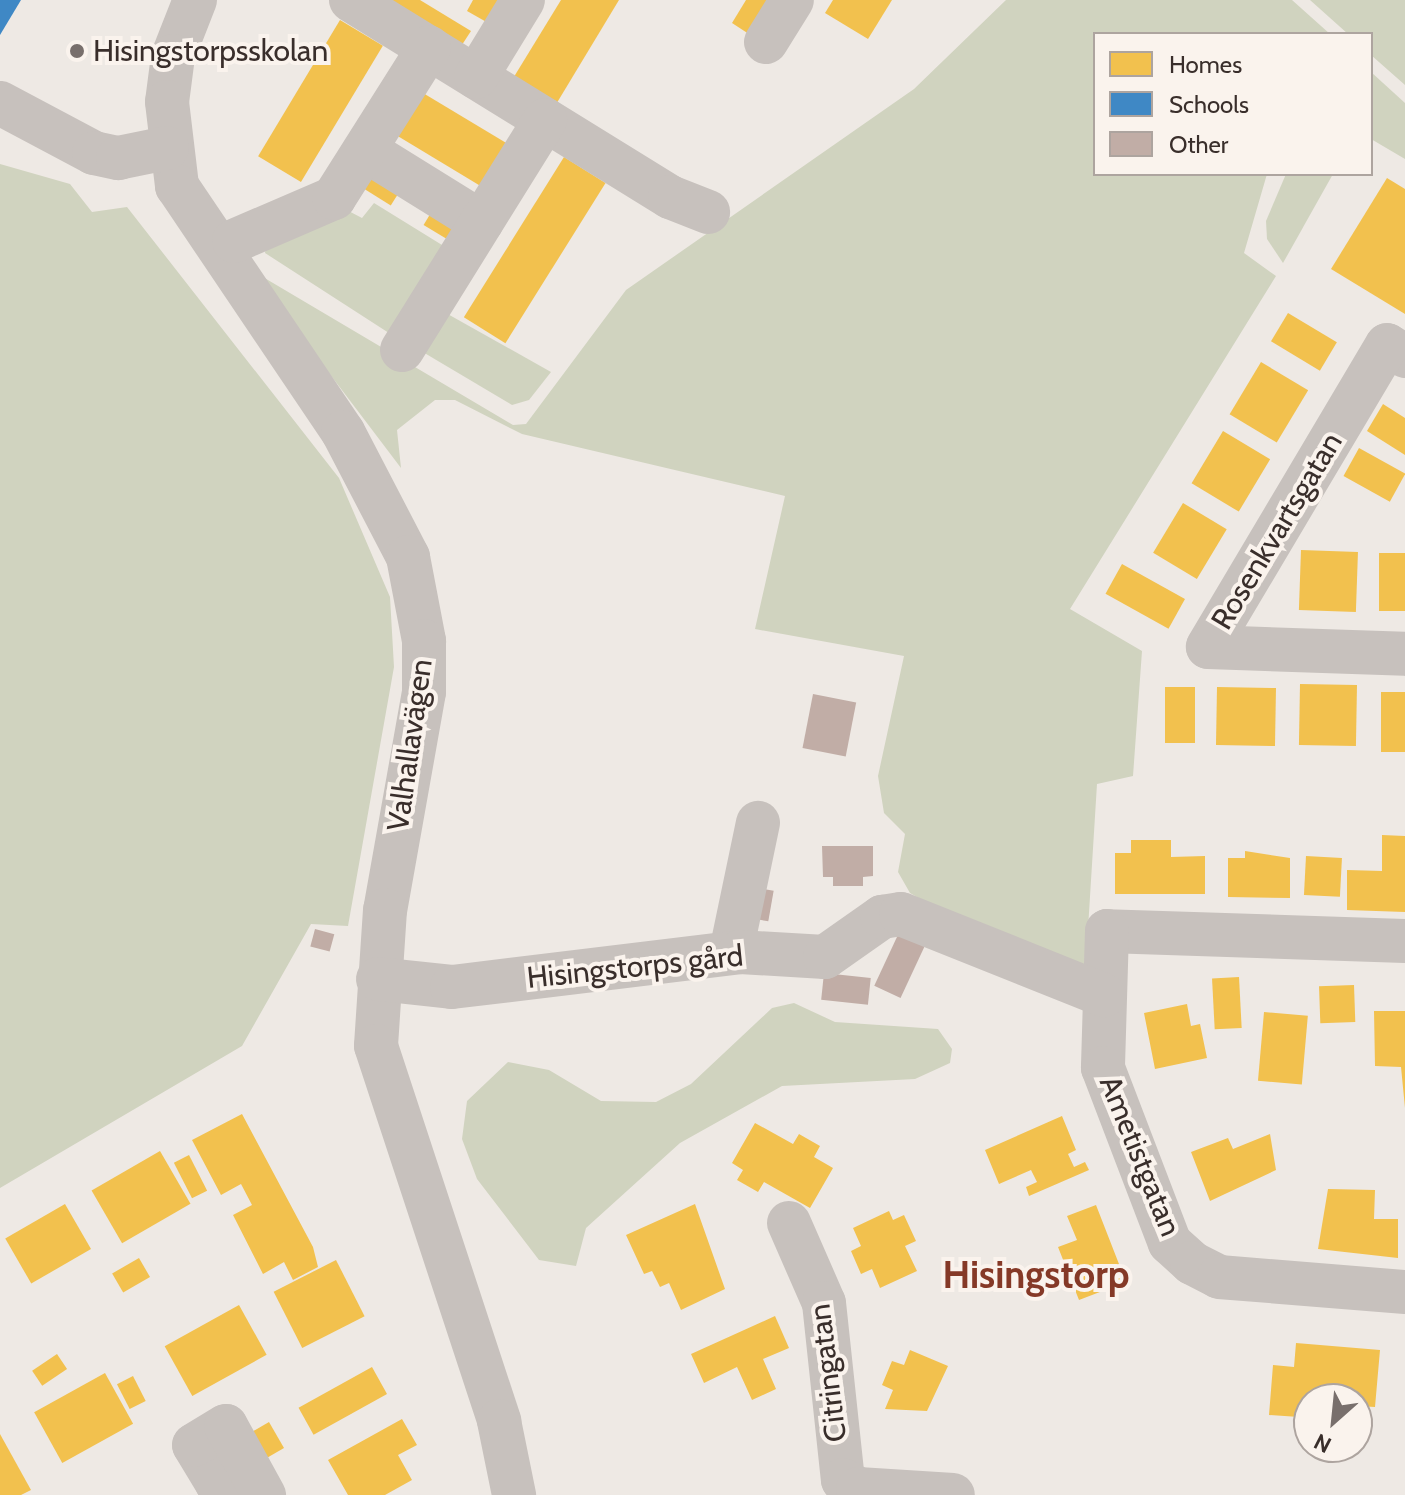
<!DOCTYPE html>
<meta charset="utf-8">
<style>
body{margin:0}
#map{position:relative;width:1405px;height:1495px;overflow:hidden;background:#eee9e4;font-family:Cabin,sans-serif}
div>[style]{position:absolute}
.green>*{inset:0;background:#d0d3bf}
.homes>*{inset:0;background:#f2c14e;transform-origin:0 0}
.schools>*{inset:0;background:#3f88c5}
.building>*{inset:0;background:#c1ada6;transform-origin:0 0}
.minor>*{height:44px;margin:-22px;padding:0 22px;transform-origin:22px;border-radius:22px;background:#c7c1bd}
.dots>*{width:22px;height:22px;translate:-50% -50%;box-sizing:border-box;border:4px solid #faf3ed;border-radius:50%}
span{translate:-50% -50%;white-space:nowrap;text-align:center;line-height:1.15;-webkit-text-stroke:8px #faf3ed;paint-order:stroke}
.poi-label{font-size:30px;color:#392e2b}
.left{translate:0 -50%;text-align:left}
.street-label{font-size:30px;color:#392e2b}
.district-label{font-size:38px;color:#853927;font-weight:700}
.legend{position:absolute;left:1093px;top:32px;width:280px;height:144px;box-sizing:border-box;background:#faf3ed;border:2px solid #ada49f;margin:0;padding:10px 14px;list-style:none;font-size:24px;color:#392e2b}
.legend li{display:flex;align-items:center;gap:16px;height:40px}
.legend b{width:40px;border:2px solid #ada49f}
.north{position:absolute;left:1293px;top:1383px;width:80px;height:80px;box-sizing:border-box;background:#faf3ed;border:2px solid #ada49f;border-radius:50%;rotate:207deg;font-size:22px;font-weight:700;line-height:32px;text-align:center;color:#392e2b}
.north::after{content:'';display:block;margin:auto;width:28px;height:36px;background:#786f6c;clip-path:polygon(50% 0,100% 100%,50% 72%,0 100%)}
</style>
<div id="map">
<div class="green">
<div style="clip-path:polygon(1006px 0,1292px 0,1330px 34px,1095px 34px,1095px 174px,1267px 174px,1244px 253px,1276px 276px,1070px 609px,1142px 651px,1133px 776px,1097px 784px,1085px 977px,1051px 975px,910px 893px,898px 872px,905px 834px,884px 813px,878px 776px,904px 656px,755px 629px,785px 496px,522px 434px,455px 400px,435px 400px,397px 430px,401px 468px,251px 270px,513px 425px,526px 424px,626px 290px,914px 89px)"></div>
<div style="clip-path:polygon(1310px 0,1405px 0,1405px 85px,1371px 55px,1371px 34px,1348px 34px)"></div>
<div style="clip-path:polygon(1371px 72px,1405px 103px,1405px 159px,1371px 139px)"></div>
<div style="clip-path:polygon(0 164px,70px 184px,92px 212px,127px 207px,339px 478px,390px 597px,394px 667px,348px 926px,311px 924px,242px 1046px,0 1188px)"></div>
<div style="clip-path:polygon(1286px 174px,1333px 174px,1283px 263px,1267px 239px,1266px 221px)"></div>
<div style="clip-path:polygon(374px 203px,455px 253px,392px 335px,265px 253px,267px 240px,339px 206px,362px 218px)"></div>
<div style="clip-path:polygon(437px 308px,551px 372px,529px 400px,512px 405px,411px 345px)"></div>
<div style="clip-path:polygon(794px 1003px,835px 1022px,938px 1029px,952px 1049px,950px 1063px,915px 1079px,782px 1086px,680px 1143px,586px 1228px,576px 1266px,539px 1260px,477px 1179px,462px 1139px,467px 1101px,508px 1062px,549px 1070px,601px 1101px,656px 1102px,691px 1084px,772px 1008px)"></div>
</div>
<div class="homes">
<div style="clip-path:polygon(374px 0,420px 0,471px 31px,456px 54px)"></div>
<div style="clip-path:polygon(473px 0,504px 0,490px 24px,467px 11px)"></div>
<div style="clip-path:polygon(561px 0,619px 0,555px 106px,512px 80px)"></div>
<div style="clip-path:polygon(746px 0,778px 0,755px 38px,732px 23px)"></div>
<div style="clip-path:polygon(833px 0,892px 0,868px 39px,825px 13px)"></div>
<div style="left:340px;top:20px;width:50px;height:159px;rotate:31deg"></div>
<div style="left:423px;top:93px;width:102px;height:50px;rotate:31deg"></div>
<div style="left:564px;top:157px;width:49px;height:189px;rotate:32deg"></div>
<div style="left:379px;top:164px;width:32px;height:29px;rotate:32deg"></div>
<div style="clip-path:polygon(1387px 178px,1405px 189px,1405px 314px,1331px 269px)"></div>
<div style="left:438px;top:201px;width:31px;height:28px;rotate:31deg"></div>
<div style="left:1288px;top:313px;width:57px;height:33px;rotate:31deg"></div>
<div style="left:1261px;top:362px;width:55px;height:61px;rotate:31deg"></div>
<div style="clip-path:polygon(1383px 404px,1405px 418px,1405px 455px,1367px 431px)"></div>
<div style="left:1223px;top:431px;width:55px;height:61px;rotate:31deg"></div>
<div style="left:1359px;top:448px;width:53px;height:32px;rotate:29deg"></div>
<div style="left:1183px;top:503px;width:51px;height:58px;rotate:31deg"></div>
<div style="left:1301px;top:550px;width:57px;height:60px;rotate:2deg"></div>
<div style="left:1379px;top:553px;width:26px;height:58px"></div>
<div style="left:1122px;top:564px;width:72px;height:34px;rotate:29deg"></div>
<div style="left:1300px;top:684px;width:57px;height:61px;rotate:1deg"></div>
<div style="left:1165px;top:687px;width:30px;height:56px"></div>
<div style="left:1217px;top:687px;width:59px;height:58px;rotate:1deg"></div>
<div style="left:1381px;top:692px;width:24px;height:60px"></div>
<div style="clip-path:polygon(1382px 835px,1405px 836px,1405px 912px,1347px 910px,1347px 870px,1382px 871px)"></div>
<div style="clip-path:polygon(1131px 840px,1171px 840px,1171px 857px,1205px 856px,1205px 894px,1115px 894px,1115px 853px,1131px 853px)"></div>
<div style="clip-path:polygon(1245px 851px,1290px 858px,1290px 898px,1228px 897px,1228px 858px,1245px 858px)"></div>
<div style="left:1306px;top:856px;width:36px;height:39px;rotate:3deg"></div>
<div style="left:1239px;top:977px;width:51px;height:27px;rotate:87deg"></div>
<div style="left:1354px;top:985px;width:37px;height:35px;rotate:88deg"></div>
<div style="clip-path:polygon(1187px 1004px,1191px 1026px,1200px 1024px,1207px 1058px,1155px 1069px,1144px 1013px)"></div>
<div style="clip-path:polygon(1374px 1011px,1405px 1011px,1405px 1108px,1401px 1067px,1375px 1066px)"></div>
<div style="left:1264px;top:1012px;width:44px;height:69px;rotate:5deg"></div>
<div style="clip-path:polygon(242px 1114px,313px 1247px,318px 1267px,293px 1280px,284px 1262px,263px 1274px,233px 1215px,252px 1205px,241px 1184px,221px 1195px,192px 1140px)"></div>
<div style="clip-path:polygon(1062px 1116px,1076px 1150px,1068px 1154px,1074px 1167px,1085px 1162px,1089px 1170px,1029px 1196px,1026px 1187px,1037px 1182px,1031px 1170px,999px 1184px,985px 1150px)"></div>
<div style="clip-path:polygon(755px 1123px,793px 1144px,799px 1134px,820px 1146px,814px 1157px,833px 1168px,810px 1208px,764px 1182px,758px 1192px,737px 1180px,743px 1170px,732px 1163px)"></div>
<div style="clip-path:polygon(1270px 1134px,1276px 1170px,1210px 1201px,1191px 1152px,1228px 1138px,1233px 1149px)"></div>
<div style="left:160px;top:1151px;width:61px;height:79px;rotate:60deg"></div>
<div style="left:189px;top:1155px;width:40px;height:17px;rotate:63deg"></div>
<div style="clip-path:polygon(1328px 1189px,1375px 1190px,1374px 1219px,1398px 1219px,1398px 1258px,1318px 1249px)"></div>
<div style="left:65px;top:1204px;width:52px;height:69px;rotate:60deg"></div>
<div style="clip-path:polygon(695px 1204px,725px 1289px,681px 1310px,669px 1283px,660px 1287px,652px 1271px,644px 1274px,626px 1235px)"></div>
<div style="clip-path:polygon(1096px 1205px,1126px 1282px,1079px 1300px,1058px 1247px,1077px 1240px,1067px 1216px)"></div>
<div style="clip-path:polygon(889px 1211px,893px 1220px,904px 1215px,916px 1241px,905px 1246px,917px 1271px,880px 1288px,872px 1269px,861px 1274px,851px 1251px,861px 1246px,853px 1228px)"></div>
<div style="left:139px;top:1258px;width:22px;height:31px;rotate:60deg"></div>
<div style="left:336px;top:1260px;width:63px;height:70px;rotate:63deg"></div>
<div style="left:239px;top:1305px;width:57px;height:85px;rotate:61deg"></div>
<div style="clip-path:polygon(775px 1316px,789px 1348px,763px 1359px,776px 1389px,752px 1400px,737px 1367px,704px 1383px,691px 1354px)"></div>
<div style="clip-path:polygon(1296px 1343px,1380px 1350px,1375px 1407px,1357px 1406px,1357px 1399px,1309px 1399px,1300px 1401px,1299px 1417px,1269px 1415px,1273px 1365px,1294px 1367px)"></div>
<div style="clip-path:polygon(910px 1350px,948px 1366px,927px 1411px,885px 1409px,893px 1390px,882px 1385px,892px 1361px,904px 1365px)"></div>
<div style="left:57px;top:1354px;width:18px;height:30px;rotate:56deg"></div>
<div style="left:372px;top:1367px;width:31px;height:84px;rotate:61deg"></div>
<div style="left:105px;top:1373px;width:58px;height:81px;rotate:61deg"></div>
<div style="left:133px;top:1376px;width:28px;height:18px;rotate:63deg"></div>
<div style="clip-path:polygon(402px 1419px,417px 1445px,398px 1455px,412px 1480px,385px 1495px,348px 1495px,328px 1460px)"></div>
<div style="left:269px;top:1422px;width:30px;height:30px;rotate:60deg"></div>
<div style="clip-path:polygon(0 1434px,31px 1490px,21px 1495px,0 1495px)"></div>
</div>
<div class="schools">
<div style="clip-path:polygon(0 0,21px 0,0 35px)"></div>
</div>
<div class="building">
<div style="left:813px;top:694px;width:44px;height:55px;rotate:11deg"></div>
<div style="clip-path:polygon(822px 846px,873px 846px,873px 876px,863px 877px,863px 886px,833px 886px,833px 877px,823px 877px)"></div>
<div style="left:752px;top:887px;width:22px;height:31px;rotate:10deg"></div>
<div style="left:903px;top:924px;width:29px;height:68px;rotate:25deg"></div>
<div style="left:315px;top:929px;width:20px;height:18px;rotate:15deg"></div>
<div style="left:824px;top:973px;width:47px;height:27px;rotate:6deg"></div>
</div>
<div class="minor">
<div style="left:195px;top:0;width:60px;rotate:111.4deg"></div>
<div style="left:173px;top:56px;width:46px;rotate:97.4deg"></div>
<div style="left:167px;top:102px;width:85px;rotate:83.2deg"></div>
<div style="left:177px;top:186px;width:297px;rotate:56deg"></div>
<div style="left:343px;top:432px;width:141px;rotate:62.5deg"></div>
<div style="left:408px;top:557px;width:86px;rotate:79.2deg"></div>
<div style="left:424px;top:641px;width:51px;rotate:90deg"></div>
<div style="left:424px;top:692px;width:221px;rotate:100.1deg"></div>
<div style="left:385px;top:910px;width:136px;rotate:93.8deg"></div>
<div style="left:376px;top:1046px;width:395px;rotate:71.8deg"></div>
<div style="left:499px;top:1421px;width:76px;rotate:78.5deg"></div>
<div style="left:351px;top:0;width:375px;rotate:31.7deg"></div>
<div style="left:670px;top:197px;width:41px;rotate:21.5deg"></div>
<div style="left:766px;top:42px;width:49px;rotate:-58.2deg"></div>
<div style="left:476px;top:77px;width:90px;rotate:-58.6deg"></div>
<div style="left:0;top:103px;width:106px;rotate:28deg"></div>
<div style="left:94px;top:153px;width:25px;rotate:12deg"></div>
<div style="left:118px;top:158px;width:50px;rotate:-11.5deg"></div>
<div style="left:365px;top:150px;width:137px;rotate:31.8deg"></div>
<div style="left:234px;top:241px;width:109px;rotate:-23.3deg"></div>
<div style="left:334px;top:198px;width:178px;rotate:-57.7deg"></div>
<div style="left:402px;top:350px;width:271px;rotate:-58.1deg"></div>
<div style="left:1405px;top:356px;width:21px;rotate:-149deg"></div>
<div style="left:1387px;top:345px;width:351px;rotate:120.7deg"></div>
<div style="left:1208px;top:647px;width:197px;rotate:2deg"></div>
<div style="left:1405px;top:941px;width:298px;rotate:-178.1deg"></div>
<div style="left:1107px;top:931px;width:137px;rotate:91.7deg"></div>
<div style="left:1103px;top:1068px;width:187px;rotate:69.1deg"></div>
<div style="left:1170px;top:1243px;width:30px;rotate:42deg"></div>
<div style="left:1192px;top:1263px;width:30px;rotate:27deg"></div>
<div style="left:1219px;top:1277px;width:187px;rotate:4.6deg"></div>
<div style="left:731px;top:952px;width:132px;rotate:-78.2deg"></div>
<div style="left:378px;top:979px;width:74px;rotate:6.2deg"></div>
<div style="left:452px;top:987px;width:290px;rotate:-6.9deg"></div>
<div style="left:740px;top:952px;width:85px;rotate:3.4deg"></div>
<div style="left:825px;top:957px;width:70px;rotate:-35.1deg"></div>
<div style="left:882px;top:917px;width:19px;rotate:-9deg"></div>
<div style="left:901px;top:914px;width:219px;rotate:21.8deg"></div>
<div style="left:789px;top:1223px;width:87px;rotate:66.4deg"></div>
<div style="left:824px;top:1303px;width:178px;rotate:83.9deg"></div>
<div style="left:843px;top:1480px;width:17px;rotate:31deg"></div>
<div style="left:858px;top:1489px;width:95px;rotate:3.6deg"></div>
<div style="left:242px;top:1495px;width:28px;rotate:-154deg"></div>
<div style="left:217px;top:1483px;width:44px;rotate:-121.2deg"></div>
<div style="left:194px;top:1445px;width:37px;rotate:-31deg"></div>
<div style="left:226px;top:1426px;width:79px;rotate:61.2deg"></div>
</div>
<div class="dots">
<div style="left:77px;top:51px;background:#786f6c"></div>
</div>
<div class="poi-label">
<span class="left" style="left:93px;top:51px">Hisingstorpsskolan</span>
</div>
<div class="street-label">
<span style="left:1277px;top:531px;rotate:-59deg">Rosenkvartsgatan</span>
<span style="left:410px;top:745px;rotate:-82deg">Valhallavägen</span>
<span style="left:635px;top:967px;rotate:-6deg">Hisingstorps gård</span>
<span style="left:1140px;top:1156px;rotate:68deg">Ametistgatan</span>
<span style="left:828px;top:1373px;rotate:-97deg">Citringatan</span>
</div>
<div class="district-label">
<span style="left:1036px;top:1275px">Hisingstorp</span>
</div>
<ul class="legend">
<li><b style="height:22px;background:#f2c14e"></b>Homes</li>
<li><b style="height:22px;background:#3f88c5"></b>Schools</li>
<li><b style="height:22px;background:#c1ada6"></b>Other</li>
</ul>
<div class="north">N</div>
</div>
